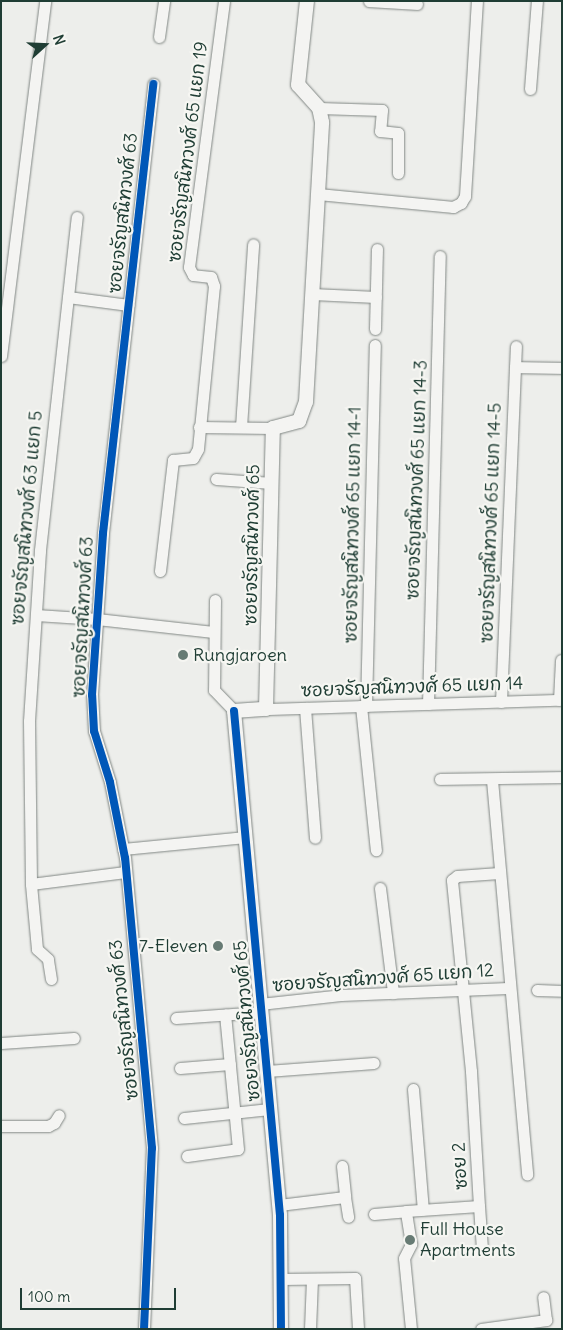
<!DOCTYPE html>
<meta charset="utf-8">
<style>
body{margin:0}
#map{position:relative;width:563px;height:1330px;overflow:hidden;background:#edeeeb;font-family:Delius,"Playpen Sans Thai",sans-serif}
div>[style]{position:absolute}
.roads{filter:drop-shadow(0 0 1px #818784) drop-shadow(0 0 1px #818784)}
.minor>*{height:11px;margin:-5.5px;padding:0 5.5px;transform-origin:5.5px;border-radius:5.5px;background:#f4f4f2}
.tertiary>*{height:14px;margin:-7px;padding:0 7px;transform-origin:7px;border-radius:7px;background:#f4f4f2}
.cycleway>*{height:8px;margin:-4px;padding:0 4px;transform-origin:4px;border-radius:4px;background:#0057b8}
.dots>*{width:14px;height:14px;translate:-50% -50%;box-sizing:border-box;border:2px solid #f6f6f2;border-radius:50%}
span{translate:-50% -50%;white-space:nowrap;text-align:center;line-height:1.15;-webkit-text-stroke:4.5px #f6f6f2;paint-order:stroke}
.street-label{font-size:18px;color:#1f3d34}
.poi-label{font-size:18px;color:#1f3d34}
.left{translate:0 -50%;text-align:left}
.right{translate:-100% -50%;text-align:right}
.frame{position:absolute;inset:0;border:2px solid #1f3d34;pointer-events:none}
.north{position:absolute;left:20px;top:20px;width:50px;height:50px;-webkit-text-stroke:4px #f6f6f2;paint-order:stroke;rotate:70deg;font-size:14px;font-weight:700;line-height:20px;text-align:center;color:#1f3d34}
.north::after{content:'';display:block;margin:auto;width:18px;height:22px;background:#1f3d34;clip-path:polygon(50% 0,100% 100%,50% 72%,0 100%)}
.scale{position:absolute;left:20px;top:1288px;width:156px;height:22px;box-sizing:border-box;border:2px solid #1f3d34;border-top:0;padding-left:6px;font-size:15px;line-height:18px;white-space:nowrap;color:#1f3d34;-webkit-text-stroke:4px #f6f6f2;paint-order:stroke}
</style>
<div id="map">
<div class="roads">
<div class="minor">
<div style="left:369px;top:1px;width:48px;rotate:3.6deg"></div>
<div style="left:159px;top:37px;width:36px;rotate:-82deg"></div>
<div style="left:530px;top:89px;width:88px;rotate:-85.5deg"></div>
<div style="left:319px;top:108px;width:63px;rotate:1.8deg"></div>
<div style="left:382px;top:110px;width:21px;rotate:95deg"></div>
<div style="left:380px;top:131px;width:18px;rotate:6deg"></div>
<div style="left:398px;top:133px;width:40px;rotate:90deg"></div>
<div style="left:318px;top:194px;width:136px;rotate:5.5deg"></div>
<div style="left:453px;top:207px;width:9px;rotate:-27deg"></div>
<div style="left:461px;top:203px;width:8px;rotate:-60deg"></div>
<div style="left:465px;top:196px;width:195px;rotate:-86.5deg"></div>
<div style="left:312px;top:294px;width:64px;rotate:2.7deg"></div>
<div style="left:68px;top:297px;width:61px;rotate:7.6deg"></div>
<div style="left:375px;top:329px;width:80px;rotate:-88.6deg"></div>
<div style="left:1px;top:356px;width:358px;rotate:-82.9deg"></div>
<div style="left:515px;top:367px;width:47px;rotate:1.2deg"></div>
<div style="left:199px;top:427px;width:74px;rotate:0.8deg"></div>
<div style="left:241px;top:427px;width:183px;rotate:-86.2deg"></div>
<div style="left:216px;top:479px;width:56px;rotate:4.1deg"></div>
<div style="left:160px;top:571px;width:112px;rotate:-83.3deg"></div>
<div style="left:173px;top:460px;width:20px;rotate:-6deg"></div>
<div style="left:193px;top:458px;width:10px;rotate:-61deg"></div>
<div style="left:198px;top:449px;width:164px;rotate:-84.4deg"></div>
<div style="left:214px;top:286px;width:9px;rotate:-108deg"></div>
<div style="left:211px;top:277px;width:18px;rotate:-174deg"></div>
<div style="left:193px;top:275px;width:9px;rotate:-117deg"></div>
<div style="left:189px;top:267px;width:268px;rotate:-82.5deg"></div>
<div style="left:215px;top:600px;width:90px;rotate:90.6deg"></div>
<div style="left:214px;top:690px;width:29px;rotate:46deg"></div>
<div style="left:36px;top:615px;width:61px;rotate:3.8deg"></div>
<div style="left:97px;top:619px;width:117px;rotate:6.4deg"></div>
<div style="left:559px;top:700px;width:40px;rotate:-87.1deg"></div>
<div style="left:501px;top:702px;width:356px;rotate:-87.6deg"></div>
<div style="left:428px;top:704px;width:448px;rotate:-88.5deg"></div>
<div style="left:361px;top:706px;width:145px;rotate:84.1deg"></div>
<div style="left:366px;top:706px;width:361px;rotate:-88.6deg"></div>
<div style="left:305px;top:708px;width:130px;rotate:85.6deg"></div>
<div style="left:266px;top:709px;width:293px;rotate:-1.8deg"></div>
<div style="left:440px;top:779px;width:122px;rotate:-0.9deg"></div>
<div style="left:492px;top:780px;width:396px;rotate:84.9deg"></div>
<div style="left:123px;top:849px;width:123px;rotate:-5.6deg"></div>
<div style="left:31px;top:884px;width:95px;rotate:-7.3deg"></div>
<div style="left:380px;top:888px;width:106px;rotate:82.9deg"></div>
<div style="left:51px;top:979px;width:20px;rotate:-99deg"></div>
<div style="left:48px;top:959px;width:15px;rotate:-138deg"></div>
<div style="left:37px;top:949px;width:65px;rotate:-95.3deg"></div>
<div style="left:31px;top:884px;width:163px;rotate:-90.7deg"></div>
<div style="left:29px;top:721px;width:171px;rotate:-86.3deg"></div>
<div style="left:40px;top:550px;width:335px;rotate:-83.7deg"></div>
<div style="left:537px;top:990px;width:25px;rotate:2deg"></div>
<div style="left:260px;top:1004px;width:81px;rotate:-6.3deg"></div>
<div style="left:341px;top:995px;width:167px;rotate:-2.4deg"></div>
<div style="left:176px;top:1018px;width:85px;rotate:-4deg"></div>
<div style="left:1px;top:1043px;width:73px;rotate:-3.9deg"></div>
<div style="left:180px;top:1068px;width:50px;rotate:-4.6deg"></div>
<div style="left:267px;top:1071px;width:107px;rotate:-4.3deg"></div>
<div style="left:413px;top:1089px;width:121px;rotate:85.3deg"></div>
<div style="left:184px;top:1118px;width:86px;rotate:-6deg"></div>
<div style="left:1px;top:1126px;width:47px"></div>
<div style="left:48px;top:1126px;width:7px;rotate:-27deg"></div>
<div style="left:54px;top:1123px;width:9px;rotate:-58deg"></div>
<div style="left:187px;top:1156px;width:51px;rotate:-7.8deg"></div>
<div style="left:238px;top:1149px;width:135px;rotate:-95.5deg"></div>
<div style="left:342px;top:1166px;width:31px;rotate:84deg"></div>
<div style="left:279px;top:1205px;width:66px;rotate:-6.9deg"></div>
<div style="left:345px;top:1197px;width:20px;rotate:81deg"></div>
<div style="left:479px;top:1206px;width:39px;rotate:86deg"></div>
<div style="left:374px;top:1214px;width:32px;rotate:-5deg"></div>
<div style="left:282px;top:1279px;width:73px;rotate:-0.8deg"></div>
<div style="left:355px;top:1278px;width:51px;rotate:86.6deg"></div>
<div style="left:144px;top:1329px;width:181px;rotate:-87.5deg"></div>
<div style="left:152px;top:1148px;width:291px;rotate:-95.3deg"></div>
<div style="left:125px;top:858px;width:77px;rotate:-101.2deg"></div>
<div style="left:110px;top:782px;width:53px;rotate:-107.4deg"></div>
<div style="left:94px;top:731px;width:36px;rotate:-93deg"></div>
<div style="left:92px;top:695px;width:162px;rotate:-86.1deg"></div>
<div style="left:103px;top:533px;width:452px;rotate:-83.6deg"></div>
<div style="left:310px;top:1329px;width:49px;rotate:-87.7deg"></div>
<div style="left:411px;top:1329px;width:71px;rotate:-95.6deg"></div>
<div style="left:404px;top:1258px;width:16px;rotate:-63deg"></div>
<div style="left:411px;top:1244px;width:33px;rotate:-99deg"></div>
<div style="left:406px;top:1211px;width:73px;rotate:-3.9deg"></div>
<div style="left:479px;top:1206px;width:135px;rotate:-93.4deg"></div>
<div style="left:471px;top:1071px;width:192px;rotate:-95.7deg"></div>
<div style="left:452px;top:880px;width:6px;rotate:-39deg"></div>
<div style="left:457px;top:876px;width:42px;rotate:-4.1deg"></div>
<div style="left:481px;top:1329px;width:66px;rotate:-7.9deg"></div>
<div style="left:546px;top:1320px;width:23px;rotate:-97deg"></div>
</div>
<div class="tertiary">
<div style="left:281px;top:1329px;width:114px;rotate:-90.5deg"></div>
<div style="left:280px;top:1215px;width:506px;rotate:-95.21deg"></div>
<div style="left:234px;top:711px;width:32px;rotate:-4deg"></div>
<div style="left:266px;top:709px;width:281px;rotate:-88.6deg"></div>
<div style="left:273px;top:428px;width:27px;rotate:-15deg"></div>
<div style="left:299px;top:421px;width:20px;rotate:-70deg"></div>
<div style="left:306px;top:402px;width:280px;rotate:-86.7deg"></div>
<div style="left:322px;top:122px;width:14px;rotate:-102deg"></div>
<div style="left:319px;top:108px;width:31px;rotate:-132deg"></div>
<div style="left:298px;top:85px;width:84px;rotate:-83.9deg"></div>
</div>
</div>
<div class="cycleway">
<div style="left:234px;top:711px;width:506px;rotate:84.79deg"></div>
<div style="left:280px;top:1215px;width:114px;rotate:89.5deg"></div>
<div style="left:144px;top:1329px;width:181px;rotate:-87.5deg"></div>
<div style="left:152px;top:1148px;width:291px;rotate:-95.3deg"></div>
<div style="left:125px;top:858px;width:77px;rotate:-101.2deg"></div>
<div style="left:110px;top:782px;width:53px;rotate:-107.4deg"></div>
<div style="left:94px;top:731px;width:36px;rotate:-93deg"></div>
<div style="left:92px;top:695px;width:162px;rotate:-86.1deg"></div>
<div style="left:103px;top:533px;width:452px;rotate:-83.6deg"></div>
</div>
<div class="dots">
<div style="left:183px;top:655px;background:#677b74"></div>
<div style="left:218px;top:946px;background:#677b74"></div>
<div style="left:410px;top:1240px;background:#677b74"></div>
</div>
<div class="street-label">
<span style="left:188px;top:152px;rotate:-83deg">ซอยจรัญสนิทวงศ์ 65 แยก 19</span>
<span style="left:123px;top:213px;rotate:-84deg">ซอยจรัญสนิทวงศ์ 63</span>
<span style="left:417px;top:480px;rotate:-88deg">ซอยจรัญสนิทวงศ์ 65 แยก 14-3</span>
<span style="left:27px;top:518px;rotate:-85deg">ซอยจรัญสนิทวงศ์ 63 แยก 5</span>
<span style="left:491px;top:523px;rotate:-88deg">ซอยจรัญสนิทวงศ์ 65 แยก 14-5</span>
<span style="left:353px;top:525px;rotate:-89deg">ซอยจรัญสนิทวงศ์ 65 แยก 14-1</span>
<span style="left:252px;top:545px;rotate:-89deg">ซอยจรัญสนิทวงศ์ 65</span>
<span style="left:83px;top:617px;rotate:-87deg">ซอยจรัญสนิทวงศ์ 63</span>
<span style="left:412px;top:687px;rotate:-2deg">ซอยจรัญสนิทวงศ์ 65 แยก 14</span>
<span style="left:383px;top:978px;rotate:-4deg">ซอยจรัญสนิทวงศ์ 65 แยก 12</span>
<span style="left:124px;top:1020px;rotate:-96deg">ซอยจรัญสนิทวงศ์ 63</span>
<span style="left:247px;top:1021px;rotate:-95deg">ซอยจรัญสนิทวงศ์ 65</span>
<span style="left:460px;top:1166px;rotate:-93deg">ซอย 2</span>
</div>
<div class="poi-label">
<span class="left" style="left:193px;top:655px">Rungjaroen</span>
<span class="right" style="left:208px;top:946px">7-Eleven</span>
<span class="left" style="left:420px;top:1240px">Full House<br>Apartments</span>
</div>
<div class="frame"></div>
<div class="north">N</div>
<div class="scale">100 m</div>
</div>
